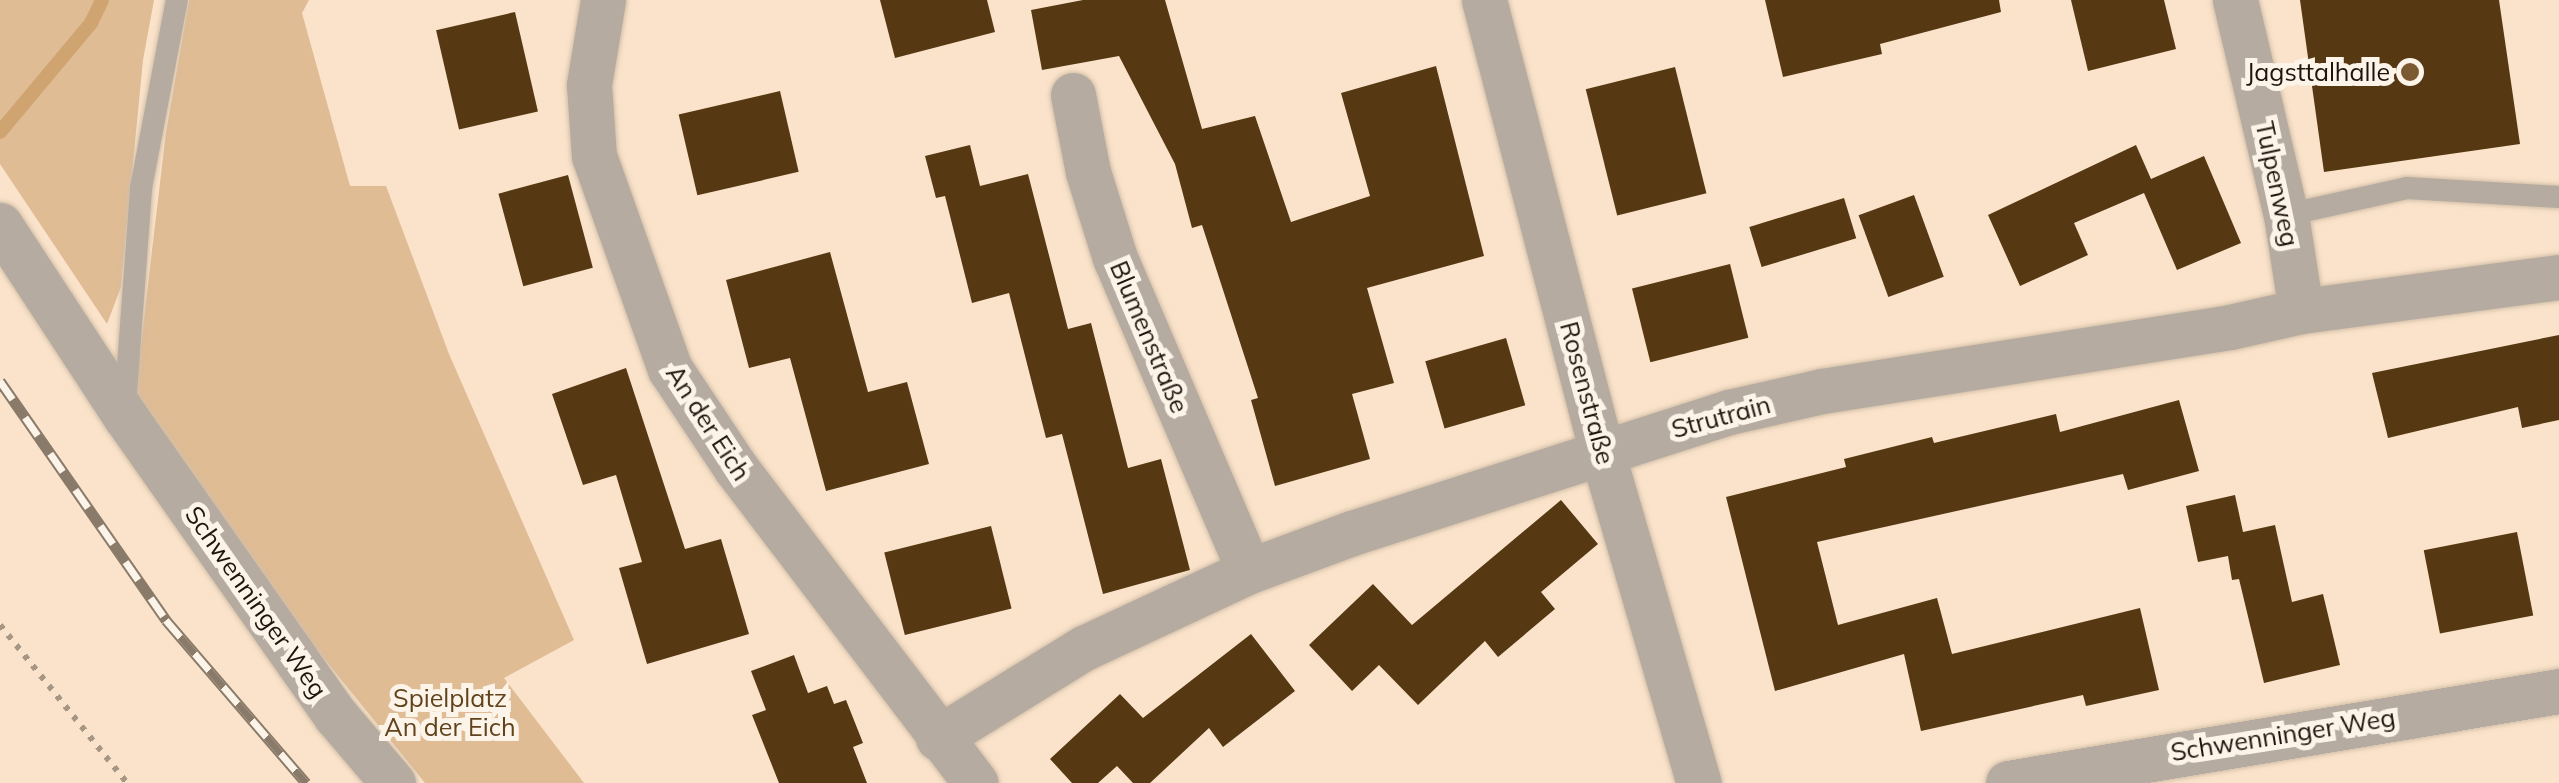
<!DOCTYPE html>
<meta charset="utf-8">
<style>
body{margin:0}
#map{position:relative;width:2559px;height:783px;overflow:hidden;background:#fae3ca;font-family:Mulish,sans-serif}
div>[style]{position:absolute}
.green>*{inset:0;background:#dfbc94}
.stream>*{height:14px;margin:-7px;padding:0 7px;transform-origin:7px;border-radius:7px;background:#cfa471}
.building>*{inset:0;background:#563912;transform-origin:0 0}
.path>*{height:6px;margin-top:-3px;transform-origin:0;background:repeating-linear-gradient(90deg,#a79683 0 5px,transparent 0 13px)}
.roads{filter:drop-shadow(0 0 2px #d2bea8) drop-shadow(0 0 2px #d2bea8)}
.lane>*{height:22px;margin:-11px;padding:0 11px;transform-origin:11px;border-radius:11px;background:#b5aba0}
.street>*{height:45px;margin:-22.5px;padding:0 22.5px;transform-origin:22.5px;border-radius:22.5px;background:#b5aba0}
.rail>*{height:11px;margin-top:-5.5px;transform-origin:0;background:repeating-linear-gradient(90deg,#fcf3e9 0 22px,#897a69 0 44px);box-sizing:border-box;border-block:2px solid #897a69}
.dots>*{width:28px;height:28px;translate:-50% -50%;box-sizing:border-box;border:5px solid #fcf3e9;border-radius:50%}
span{translate:-50% -50%;white-space:nowrap;text-align:center;line-height:1.15;-webkit-text-stroke:10px #fcf3e9;paint-order:stroke}
.poi-label{font-size:25px;color:#1d150c}
.right{translate:-100% -50%;text-align:right}
.street-label{font-size:25px;color:#1d150c}
.park-label{font-size:25px;color:#61421b}
</style>
<div id="map">
<div class="green">
<div style="clip-path:polygon(0 0,154px 0,143px 60px,121px 287px,107px 324px,0 164px)"></div>
<div style="clip-path:polygon(189px 0,309px 0,302px 13px,350px 186px,386px 186px,449px 354px,574px 640px,504px 678px,584px 783px,425px 783px,202px 508px,135px 395px,166px 132px)"></div>
</div>
<div class="stream">
<div style="left:0;top:132px;width:142px;rotate:-50.1deg"></div>
<div style="left:91px;top:23px;width:25px;rotate:-64deg"></div>
</div>
<div class="building">
<div style="clip-path:polygon(880px 0,987px 0,995px 32px,895px 58px)"></div>
<div style="clip-path:polygon(1083px 0,1165px 0,1202px 129px,1255px 116px,1291px 222px,1370px 196px,1341px 93px,1436px 66px,1484px 256px,1367px 288px,1394px 383px,1352px 394px,1370px 459px,1275px 486px,1251px 400px,1258px 398px,1202px 225px,1192px 228px,1175px 164px,1119px 56px,1042px 70px,1031px 10px)"></div>
<div style="clip-path:polygon(1765px 0,1999px 0,2001px 12px,1880px 44px,1882px 54px,1783px 77px)"></div>
<div style="clip-path:polygon(2071px 0,2164px 0,2176px 49px,2088px 71px)"></div>
<div style="clip-path:polygon(2300px 0,2499px 0,2520px 144px,2324px 172px)"></div>
<div style="left:515px;top:12px;width:102px;height:81px;rotate:77deg"></div>
<div style="left:1675px;top:67px;width:130px;height:92px;rotate:76deg"></div>
<div style="left:780px;top:91px;width:83px;height:104px;rotate:77deg"></div>
<div style="clip-path:polygon(970px 145px,980px 186px,1028px 174px,1068px 329px,1091px 323px,1128px 468px,1161px 459px,1190px 570px,1103px 594px,1062px 434px,1046px 438px,1009px 293px,972px 303px,945px 196px,936px 198px,925px 156px)"></div>
<div style="clip-path:polygon(2136px 145px,2151px 179px,2204px 156px,2241px 243px,2177px 270px,2144px 193px,2074px 223px,2088px 255px,2020px 286px,1988px 215px)"></div>
<div style="left:568px;top:175px;width:96px;height:72px;rotate:75deg"></div>
<div style="left:1914px;top:195px;width:87px;height:59px;rotate:70deg"></div>
<div style="left:1844px;top:198px;width:42px;height:99px;rotate:73deg"></div>
<div style="clip-path:polygon(830px 252px,868px 392px,907px 382px,929px 464px,826px 491px,790px 358px,749px 368px,726px 280px)"></div>
<div style="left:1730px;top:264px;width:76px;height:101px;rotate:76deg"></div>
<div style="clip-path:polygon(2559px 335px,2559px 420px,2522px 428px,2518px 407px,2388px 438px,2372px 373px)"></div>
<div style="left:1506px;top:338px;width:70px;height:84px;rotate:74deg"></div>
<div style="clip-path:polygon(626px 368px,685px 549px,721px 539px,749px 634px,647px 664px,619px 568px,642px 562px,616px 475px,583px 485px,552px 394px)"></div>
<div style="clip-path:polygon(2179px 400px,2199px 471px,2128px 490px,2123px 474px,1817px 542px,1838px 625px,1937px 598px,1952px 654px,2140px 608px,2159px 690px,2086px 706px,2083px 695px,1921px 731px,1904px 654px,1775px 691px,1726px 497px,1846px 467px,1844px 459px,1932px 437px,1934px 443px,2056px 414px,2060px 432px)"></div>
<div style="clip-path:polygon(2235px 495px,2243px 532px,2275px 525px,2292px 602px,2323px 594px,2340px 665px,2264px 683px,2239px 579px,2232px 580px,2228px 556px,2198px 562px,2186px 506px)"></div>
<div style="clip-path:polygon(1561px 500px,1598px 544px,1541px 592px,1555px 609px,1498px 657px,1485px 641px,1418px 705px,1379px 665px,1352px 691px,1309px 645px,1373px 584px,1412px 625px)"></div>
<div style="left:991px;top:526px;width:85px;height:110px;rotate:76deg"></div>
<div style="left:2517px;top:532px;width:85px;height:95px;rotate:79deg"></div>
<div style="clip-path:polygon(1251px 634px,1295px 691px,1223px 747px,1209px 728px,1150px 783px,1133px 783px,1117px 766px,1098px 783px,1072px 783px,1050px 759px,1120px 694px,1143px 718px)"></div>
<div style="clip-path:polygon(794px 655px,808px 693px,827px 686px,834px 704px,846px 700px,863px 743px,853px 747px,867px 783px,779px 783px,752px 715px,766px 710px,751px 671px)"></div>
</div>
<div class="path">
<div style="left:0;top:625px;width:203px;rotate:51.2deg"></div>
</div>
<div class="roads">
<div class="lane">
<div style="left:2286px;top:215px;width:124px;rotate:-12.6deg"></div>
<div style="left:2407px;top:188px;width:152px;rotate:3.4deg"></div>
<div style="left:125px;top:407px;width:220px;rotate:-85.8deg"></div>
<div style="left:141px;top:188px;width:191px;rotate:-79.2deg"></div>
</div>
<div class="street">
<div style="left:603px;top:0;width:86px;rotate:99.4deg"></div>
<div style="left:589px;top:85px;width:71px;rotate:86deg"></div>
<div style="left:594px;top:156px;width:226px;rotate:70.4deg"></div>
<div style="left:670px;top:369px;width:118px;rotate:56.4deg"></div>
<div style="left:735px;top:467px;width:397px;rotate:52.7deg"></div>
<div style="left:1484px;top:0;width:467px;rotate:75.4deg"></div>
<div style="left:1602px;top:452px;width:345px;rotate:73.7deg"></div>
<div style="left:2235px;top:0;width:221px;rotate:76.7deg"></div>
<div style="left:2286px;top:215px;width:97px;rotate:81.1deg"></div>
<div style="left:1073px;top:95px;width:78px;rotate:79deg"></div>
<div style="left:1088px;top:172px;width:90px;rotate:72.6deg"></div>
<div style="left:1115px;top:258px;width:340px;rotate:66.8deg"></div>
<div style="left:0;top:225px;width:228px;rotate:56.8deg"></div>
<div style="left:125px;top:416px;width:367px;rotate:54.9deg"></div>
<div style="left:336px;top:716px;width:88px;rotate:49.6deg"></div>
<div style="left:938px;top:738px;width:172px;rotate:-31.7deg"></div>
<div style="left:1084px;top:648px;width:182px;rotate:-25deg"></div>
<div style="left:1249px;top:571px;width:110px;rotate:-20.3deg"></div>
<div style="left:1352px;top:533px;width:396px;rotate:-17.8deg"></div>
<div style="left:1729px;top:412px;width:95px;rotate:-12.7deg"></div>
<div style="left:1822px;top:391px;width:413px;rotate:-8.9deg"></div>
<div style="left:2230px;top:327px;width:73px;rotate:-12.7deg"></div>
<div style="left:2301px;top:311px;width:260px;rotate:-7.5deg"></div>
<div style="left:2008px;top:783px;width:559px;rotate:-9.48deg"></div>
</div>
</div>
<div class="rail">
<div style="left:0;top:381px;width:291px;rotate:55.2deg"></div>
<div style="left:166px;top:620px;width:215px;rotate:49.3deg"></div>
</div>
<div class="dots">
<div style="left:2410px;top:72px;background:#7c5a31"></div>
</div>
<div class="poi-label">
<span class="right" style="left:2390px;top:72px">Jagsttalhalle</span>
</div>
<div class="street-label">
<span style="left:2277px;top:184px;rotate:78deg">Tulpenweg</span>
<span style="left:1149px;top:337px;rotate:67deg">Blumenstraße</span>
<span style="left:1587px;top:393px;rotate:75deg">Rosenstraße</span>
<span style="left:1721px;top:417px;rotate:-15deg">Strutrain</span>
<span style="left:708px;top:423px;rotate:57deg">An der Eich</span>
<span style="left:256px;top:602px;rotate:55deg">Schwenninger Weg</span>
<span style="left:2283px;top:735px;rotate:-9deg">Schwenninger Weg</span>
</div>
<div class="park-label">
<span style="left:450px;top:713px">Spielplatz<br>An der Eich</span>
</div>
</div>
